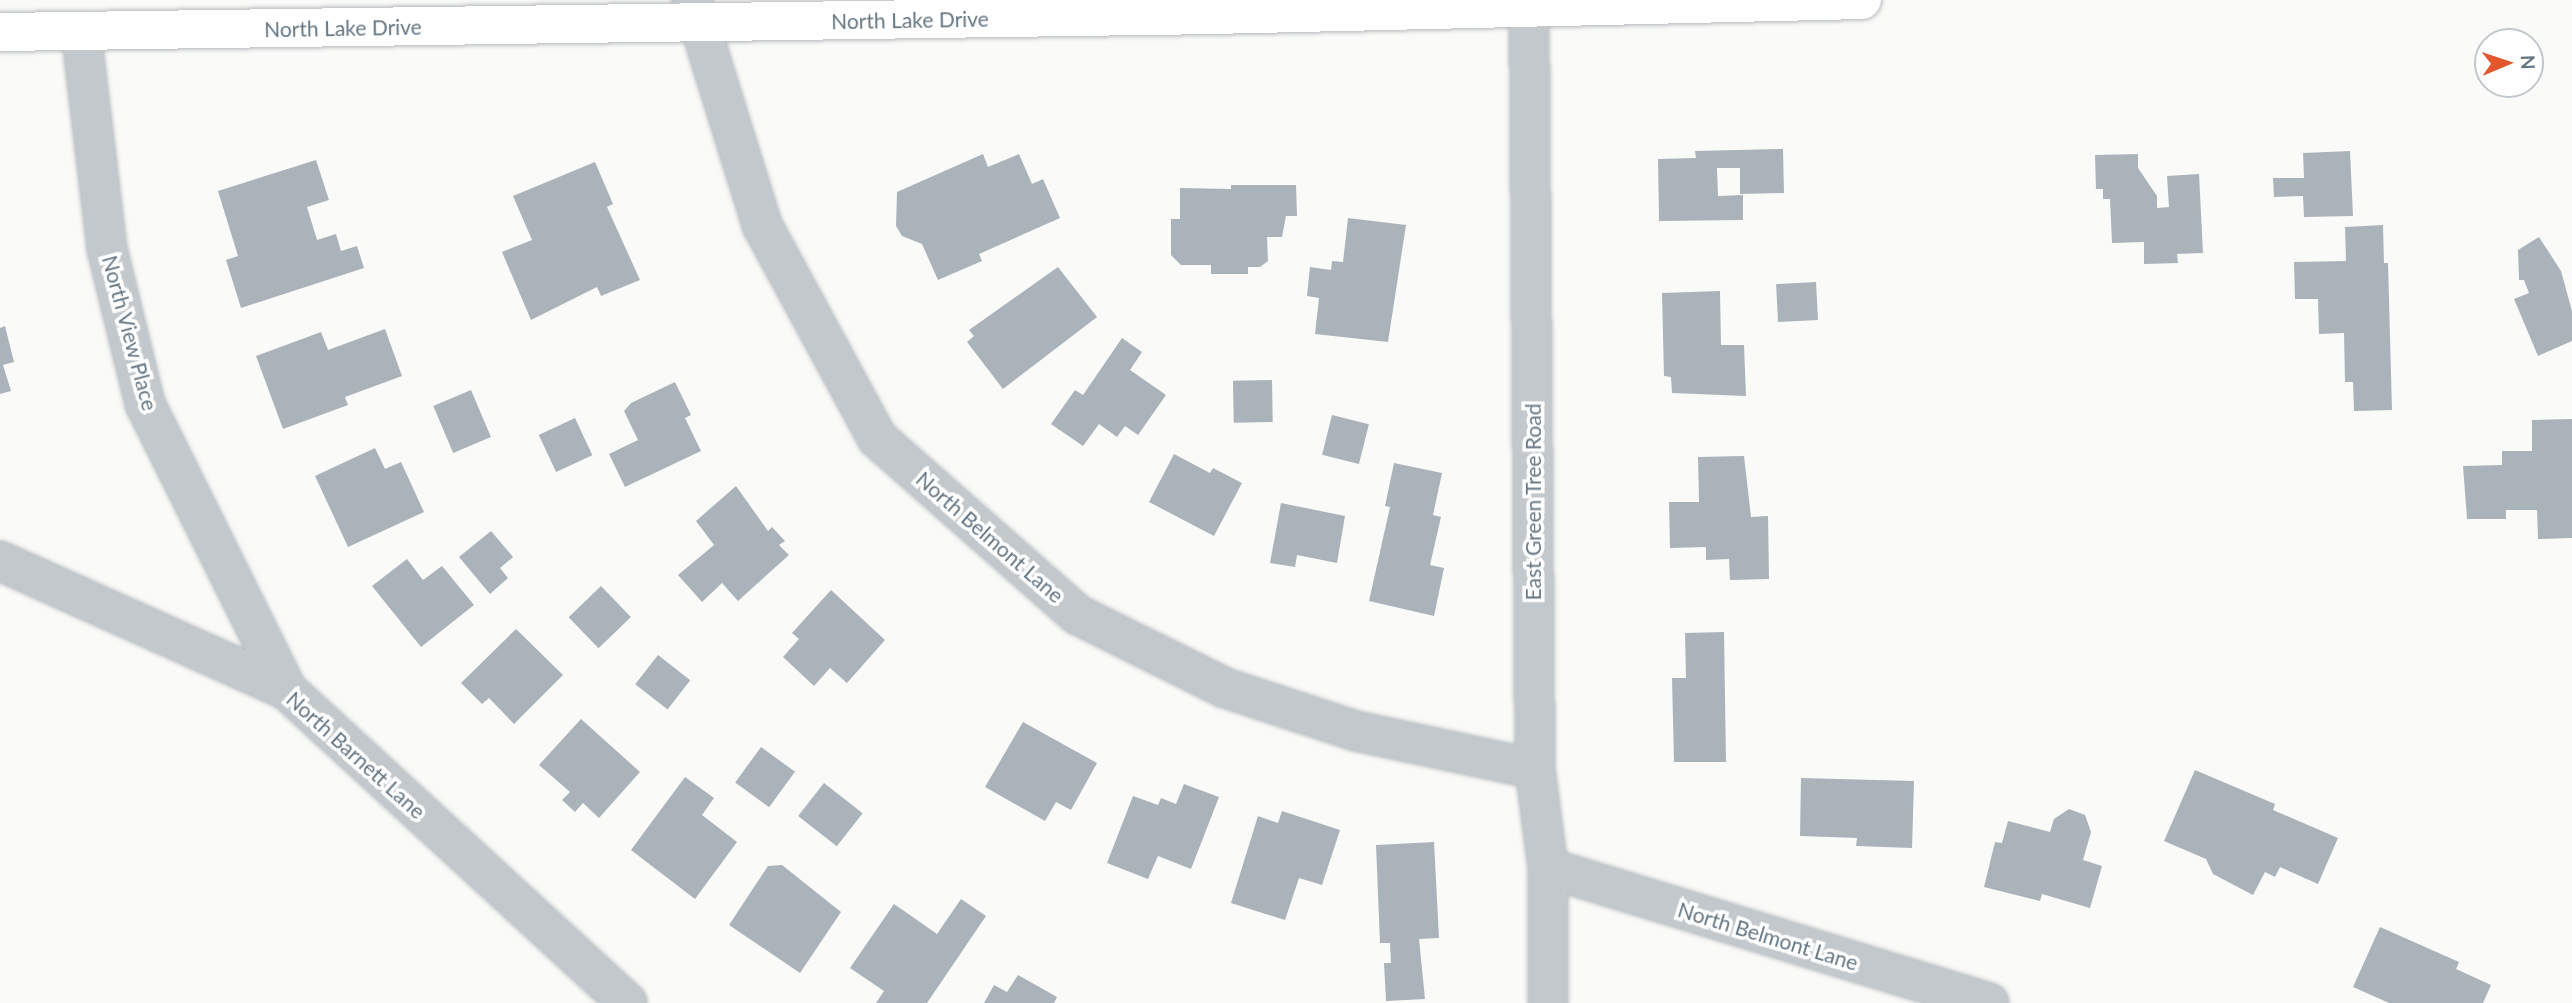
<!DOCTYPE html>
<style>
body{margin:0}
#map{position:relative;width:2572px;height:1003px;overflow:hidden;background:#fafaf8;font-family:Lato,sans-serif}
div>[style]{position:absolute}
.building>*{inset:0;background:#aab3b9;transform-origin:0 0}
.roads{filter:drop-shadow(0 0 2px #b5babe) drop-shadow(0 0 2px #b5babe)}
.minor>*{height:38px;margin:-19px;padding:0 19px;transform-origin:19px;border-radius:19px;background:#c3c8cc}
.major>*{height:38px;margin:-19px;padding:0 19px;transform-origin:19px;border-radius:19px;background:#fff}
span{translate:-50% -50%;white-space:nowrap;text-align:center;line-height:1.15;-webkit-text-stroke:7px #fff;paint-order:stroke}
.street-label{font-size:21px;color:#657683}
.north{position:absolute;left:2474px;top:28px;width:70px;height:70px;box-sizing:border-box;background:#fff;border:2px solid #c1c8cd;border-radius:50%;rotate:88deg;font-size:19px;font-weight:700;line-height:28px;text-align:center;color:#657683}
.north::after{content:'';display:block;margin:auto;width:24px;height:32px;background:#e4572e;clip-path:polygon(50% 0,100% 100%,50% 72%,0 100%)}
</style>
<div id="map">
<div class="building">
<div style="clip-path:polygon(1783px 149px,1784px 193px,1740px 194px,1740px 168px,1717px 168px,1718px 196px,1743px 195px,1743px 220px,1659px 221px,1658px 159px,1696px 158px,1695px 151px)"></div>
<div style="clip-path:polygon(2350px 151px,2353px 216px,2304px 217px,2303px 196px,2274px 197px,2273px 178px,2304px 178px,2303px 153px)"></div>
<div style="clip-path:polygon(983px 154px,988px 167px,1019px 154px,1032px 184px,1043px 179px,1060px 218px,979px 254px,982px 261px,938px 280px,922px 244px,902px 236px,896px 226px,897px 192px)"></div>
<div style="clip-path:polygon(2138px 154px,2138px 168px,2157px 196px,2157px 208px,2169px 207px,2167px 176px,2199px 174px,2203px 253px,2177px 254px,2178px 263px,2144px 264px,2144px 242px,2112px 243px,2110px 199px,2103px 199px,2103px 189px,2096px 189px,2095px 155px)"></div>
<div style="clip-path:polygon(316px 160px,329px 200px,307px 207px,317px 240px,336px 234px,341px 251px,357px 246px,364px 268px,241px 308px,226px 260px,238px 256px,218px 191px)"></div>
<div style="clip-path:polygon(595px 162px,613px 204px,607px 207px,640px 280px,601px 296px,597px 287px,531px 320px,502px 252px,532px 240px,513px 196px)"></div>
<div style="clip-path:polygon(1231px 185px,1296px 185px,1297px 216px,1286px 216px,1282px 237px,1267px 237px,1268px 261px,1260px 267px,1248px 267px,1248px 274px,1211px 274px,1211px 265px,1181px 265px,1171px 255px,1171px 219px,1180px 219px,1180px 188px,1231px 189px)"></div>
<div style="clip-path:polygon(1348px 218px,1406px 225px,1388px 342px,1315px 334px,1319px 298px,1307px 296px,1310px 267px,1331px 270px,1332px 261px,1343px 262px)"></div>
<div style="clip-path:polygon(2383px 225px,2384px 263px,2388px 263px,2392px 410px,2354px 411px,2353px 382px,2345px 382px,2344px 333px,2319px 334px,2318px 299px,2295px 299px,2294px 262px,2346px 261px,2345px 227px)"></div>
<div style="clip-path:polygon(2539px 237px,2561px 271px,2572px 311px,2572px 341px,2538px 356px,2514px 299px,2529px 293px,2524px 280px,2519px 280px,2518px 250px)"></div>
<div style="clip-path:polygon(1058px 267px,1097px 317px,1003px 389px,967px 342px,974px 336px,969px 330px)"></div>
<div style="left:1816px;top:282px;width:38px;height:40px;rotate:87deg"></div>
<div style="clip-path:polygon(1720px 291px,1721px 345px,1744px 345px,1746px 396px,1672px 393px,1671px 377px,1664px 376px,1662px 293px)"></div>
<div style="clip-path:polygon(5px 326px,14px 362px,3px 365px,11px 391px,0 394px,0 328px)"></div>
<div style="clip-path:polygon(385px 329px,402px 376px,345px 397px,348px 405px,283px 429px,256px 356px,321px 332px,328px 350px)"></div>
<div style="clip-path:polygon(1122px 338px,1142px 352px,1130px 370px,1166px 395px,1138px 435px,1125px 426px,1117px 437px,1099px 424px,1083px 446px,1051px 424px,1075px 390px,1083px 395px)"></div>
<div style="left:1272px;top:380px;width:42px;height:39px;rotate:89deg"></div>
<div style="clip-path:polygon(675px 382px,691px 415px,685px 418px,701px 451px,625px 487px,609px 454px,638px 440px,624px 411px,631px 403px)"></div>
<div style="left:471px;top:390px;width:51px;height:41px;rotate:67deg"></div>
<div style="left:1332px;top:415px;width:38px;height:41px;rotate:14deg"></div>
<div style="left:575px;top:418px;width:41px;height:40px;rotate:65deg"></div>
<div style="clip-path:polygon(2572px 419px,2572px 538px,2538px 539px,2537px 510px,2506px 510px,2506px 519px,2467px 519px,2463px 466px,2502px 465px,2502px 451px,2532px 451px,2532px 420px)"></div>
<div style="clip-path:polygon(375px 448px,385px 469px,401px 462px,424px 512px,348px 547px,315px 476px)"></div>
<div style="clip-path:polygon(1174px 454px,1210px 473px,1213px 468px,1242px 483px,1214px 536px,1149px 502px)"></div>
<div style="clip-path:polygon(1744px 456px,1751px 517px,1768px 516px,1769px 579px,1730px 580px,1729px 559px,1706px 560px,1706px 547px,1670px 548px,1669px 502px,1699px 502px,1698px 457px)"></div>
<div style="clip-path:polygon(1394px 463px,1442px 473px,1433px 515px,1441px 517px,1430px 565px,1444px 568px,1434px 616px,1369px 601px,1390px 507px,1385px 506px)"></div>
<div style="clip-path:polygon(736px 486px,768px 531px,772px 527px,785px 541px,779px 545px,789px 555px,738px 601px,722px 583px,702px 602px,678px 575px,714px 545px,696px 521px)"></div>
<div style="clip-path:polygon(1281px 503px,1345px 516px,1337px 563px,1297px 555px,1295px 567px,1270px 563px)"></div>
<div style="clip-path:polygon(491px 531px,513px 557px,500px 568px,508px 578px,490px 594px,459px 557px)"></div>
<div style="clip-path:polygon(407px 559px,423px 580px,442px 566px,474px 605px,421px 647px,372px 586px)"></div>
<div style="left:601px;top:586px;width:43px;height:45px;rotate:46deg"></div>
<div style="clip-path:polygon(831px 590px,885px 640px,847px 683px,830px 668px,814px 686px,783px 657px,799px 639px,792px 633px)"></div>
<div style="clip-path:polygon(516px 629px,563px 675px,514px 724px,489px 698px,482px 704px,461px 683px)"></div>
<div style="clip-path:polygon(1724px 632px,1726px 762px,1674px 762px,1672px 678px,1686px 678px,1685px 633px)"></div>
<div style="left:658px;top:655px;width:41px;height:37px;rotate:38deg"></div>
<div style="clip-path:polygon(581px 719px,640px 772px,599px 818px,583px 803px,575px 812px,562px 800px,570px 792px,539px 765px)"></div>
<div style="clip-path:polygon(1023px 722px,1097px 763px,1071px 810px,1056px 802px,1045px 821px,985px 787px)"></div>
<div style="left:761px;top:747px;width:42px;height:44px;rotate:36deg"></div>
<div style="clip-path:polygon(2195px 770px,2275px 804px,2273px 810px,2338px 838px,2318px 884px,2280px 867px,2275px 877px,2265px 872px,2253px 895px,2213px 874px,2206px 859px,2164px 841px)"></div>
<div style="clip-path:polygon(685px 777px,714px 798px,702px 815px,737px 842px,695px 899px,631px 850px)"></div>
<div style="clip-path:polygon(1801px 778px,1914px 781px,1912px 848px,1856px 846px,1857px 838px,1800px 836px)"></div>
<div style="left:824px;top:783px;width:49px;height:42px;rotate:38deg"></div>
<div style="clip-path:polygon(1184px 784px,1219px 797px,1191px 869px,1158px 856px,1148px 879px,1107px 863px,1133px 796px,1158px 805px,1161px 798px,1176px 804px)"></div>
<div style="clip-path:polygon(2069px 809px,2085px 815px,2091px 832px,2083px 860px,2102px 866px,2090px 908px,2042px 894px,2040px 901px,1984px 887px,1995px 842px,2002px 843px,2008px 821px,2050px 832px,2054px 819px)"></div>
<div style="clip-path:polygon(1282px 811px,1340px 830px,1322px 885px,1299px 878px,1285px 920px,1231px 903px,1258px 816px,1278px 823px)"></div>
<div style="clip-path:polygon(1434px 842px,1439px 938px,1419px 939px,1425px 999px,1386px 1001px,1384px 963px,1391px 963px,1390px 943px,1380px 943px,1376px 845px)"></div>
<div style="clip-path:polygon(782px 865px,841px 912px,800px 973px,729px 925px,768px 866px)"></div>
<div style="clip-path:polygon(961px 899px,986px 916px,927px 1003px,876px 1003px,884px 991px,850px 968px,894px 904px,937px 934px)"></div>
<div style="clip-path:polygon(2380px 927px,2459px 962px,2456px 969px,2491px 985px,2483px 1003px,2389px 1003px,2353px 987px)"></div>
<div style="clip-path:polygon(1018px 975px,1057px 997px,1054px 1003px,984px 1003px,994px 985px,1007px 992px)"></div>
</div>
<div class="roads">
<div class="minor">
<div style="left:692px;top:0;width:236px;rotate:72.7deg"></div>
<div style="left:762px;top:225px;width:242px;rotate:61.6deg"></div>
<div style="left:877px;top:438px;width:268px;rotate:41.4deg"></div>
<div style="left:1078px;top:615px;width:164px;rotate:26.4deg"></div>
<div style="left:1225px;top:688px;width:138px;rotate:18.2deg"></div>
<div style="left:1356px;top:731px;width:183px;rotate:12deg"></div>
<div style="left:1529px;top:0;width:769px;rotate:89.55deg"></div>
<div style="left:1535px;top:769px;width:100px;rotate:82.5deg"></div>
<div style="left:1548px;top:868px;width:135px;rotate:90deg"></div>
<div style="left:81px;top:31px;width:220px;rotate:83.2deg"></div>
<div style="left:107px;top:249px;width:160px;rotate:76.2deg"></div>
<div style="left:145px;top:404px;width:319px;rotate:63.6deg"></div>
<div style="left:0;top:561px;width:315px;rotate:24.2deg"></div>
<div style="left:287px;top:690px;width:462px;rotate:42.6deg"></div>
<div style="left:1548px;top:868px;width:461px;rotate:17deg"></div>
</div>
<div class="major">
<div style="left:0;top:32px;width:1212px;rotate:-0.8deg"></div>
<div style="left:1212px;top:15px;width:650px;rotate:-1.32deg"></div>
</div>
</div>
<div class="street-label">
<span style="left:910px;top:20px;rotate:-1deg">North Lake Drive</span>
<span style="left:343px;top:28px;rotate:-1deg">North Lake Drive</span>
<span style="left:130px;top:333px;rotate:75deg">North View Place</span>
<span style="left:1533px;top:502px;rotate:-90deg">East Green Tree Road</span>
<span style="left:990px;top:537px;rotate:41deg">North Belmont Lane</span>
<span style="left:356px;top:755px;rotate:42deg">North Barnett Lane</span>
<span style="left:1768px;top:936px;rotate:17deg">North Belmont Lane</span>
</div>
<div class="north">N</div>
</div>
